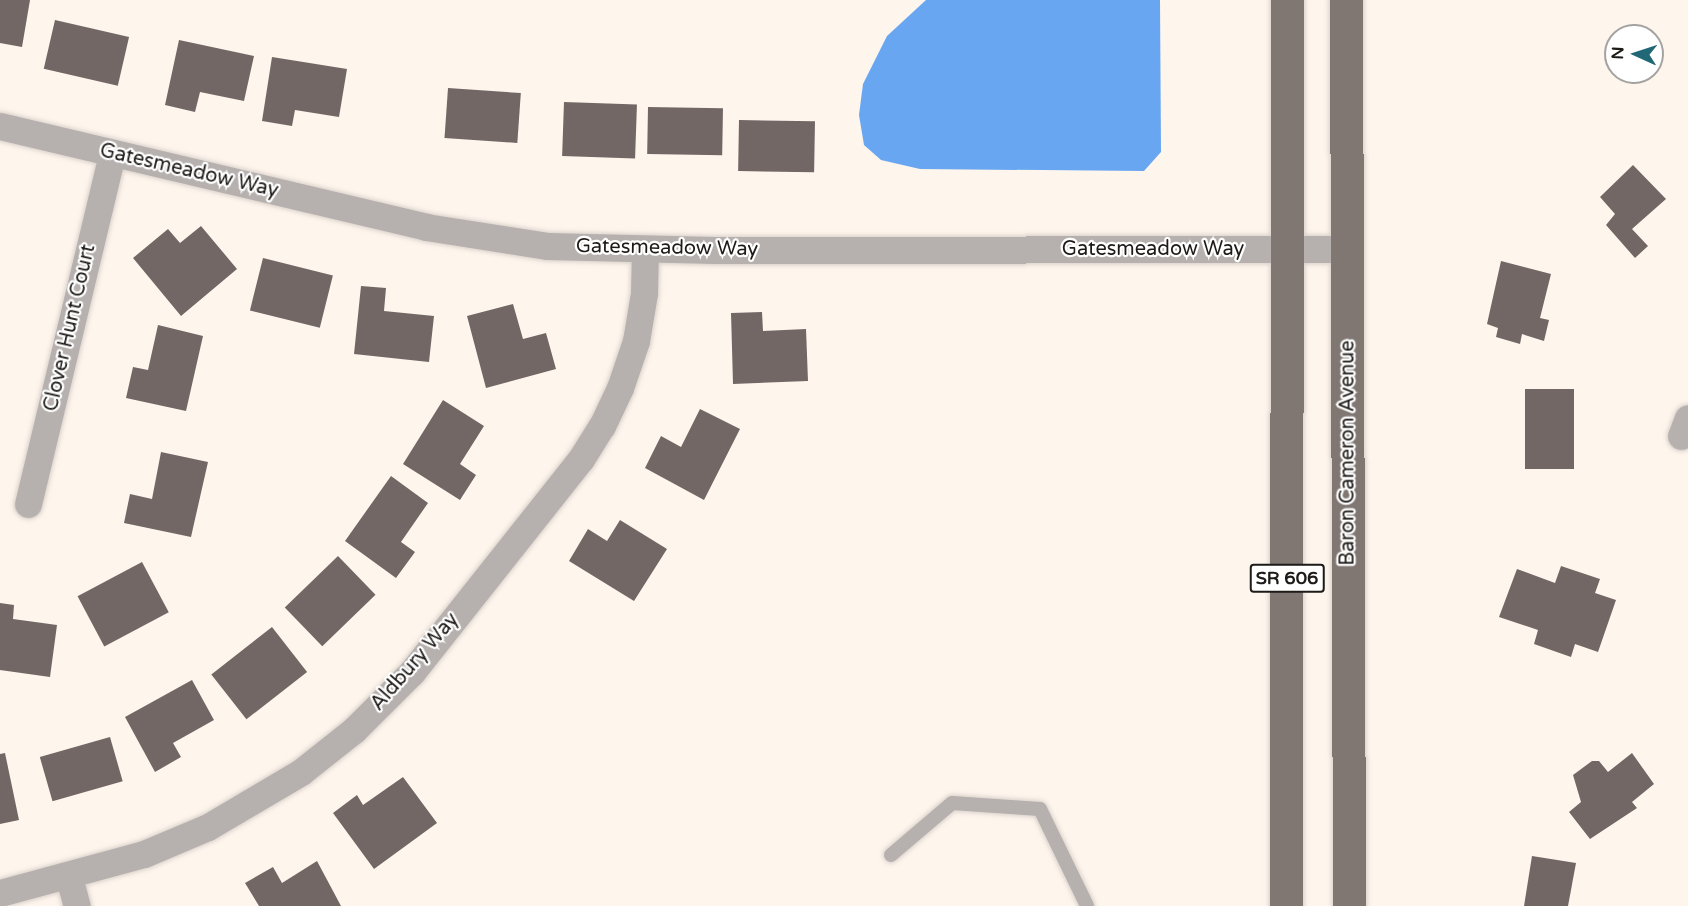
<!DOCTYPE html>
<style>
body{margin:0}
#map{position:relative;width:1688px;height:906px;overflow:hidden;background:#fef5ed;font-family:"Varela Round",sans-serif}
div>[style]{position:absolute}
.water>*{inset:0;background:#68a6f1}
.building>*{inset:0;background:#736765;transform-origin:0 0}
.roads{filter:drop-shadow(0 0 2px #dad2cb) drop-shadow(0 0 2px #dad2cb)}
.lane>*{height:14px;margin:-7px;padding:0 7px;transform-origin:7px;border-radius:7px;background:#b6b1af}
.street>*{height:27px;margin:-13.5px;padding:0 13.5px;transform-origin:13.5px;border-radius:13.5px;background:#b6b1af}
.primary>*{height:33px;margin:-16.5px;padding:0 16.5px;transform-origin:16.5px;border-radius:16.5px;background:#807773}
span{translate:-50% -50%;white-space:nowrap;text-align:center;line-height:1.15;-webkit-text-stroke:4.5px #fff;paint-order:stroke}
.shield-label span{padding:2px 4px;background:#fff;border:2px solid;border-radius:4px;-webkit-text-stroke-width:0}
.shield-label{font-size:18px;color:#1d1a17;font-weight:700}
.street-label{font-size:20px;color:#1d1a17}
.north{position:absolute;left:1604px;top:24px;width:60px;height:60px;box-sizing:border-box;background:#fff;border:2px solid #a5a3a2;border-radius:50%;rotate:273deg;font-size:16px;font-weight:700;line-height:24px;text-align:center;color:#1d1a17}
.north::after{content:'';display:block;margin:auto;width:21px;height:27px;background:#206875;clip-path:polygon(50% 0,100% 100%,50% 72%,0 100%)}
</style>
<div id="map">
<div class="water">
<div style="clip-path:polygon(926px 0,1160px 0,1161px 152px,1144px 171px,920px 169px,881px 160px,864px 145px,859px 115px,863px 84px,887px 36px)"></div>
</div>
<div class="building">
<div style="clip-path:polygon(0 0,30px 0,22px 47px,0 43px)"></div>
<div style="left:55px;top:20px;width:76px;height:50px;rotate:13deg"></div>
<div style="clip-path:polygon(179px 40px,254px 56px,244px 101px,200px 92px,195px 112px,165px 105px)"></div>
<div style="clip-path:polygon(272px 57px,347px 69px,339px 117px,295px 110px,292px 126px,262px 121px)"></div>
<div style="left:448px;top:88px;width:73px;height:50px;rotate:4deg"></div>
<div style="left:564px;top:102px;width:73px;height:54px;rotate:2deg"></div>
<div style="left:648px;top:107px;width:75px;height:47px;rotate:1deg"></div>
<div style="left:739px;top:120px;width:76px;height:51px;rotate:1deg"></div>
<div style="clip-path:polygon(1633px 165px,1666px 199px,1632px 229px,1648px 246px,1635px 258px,1606px 225px,1615px 214px,1600px 197px)"></div>
<div style="clip-path:polygon(201px 226px,237px 269px,181px 316px,133px 258px,168px 229px,180px 243px)"></div>
<div style="left:263px;top:258px;width:72px;height:54px;rotate:14deg"></div>
<div style="clip-path:polygon(1501px 261px,1551px 274px,1540px 318px,1549px 320px,1544px 341px,1522px 334px,1520px 344px,1496px 337px,1498px 328px,1487px 324px)"></div>
<div style="clip-path:polygon(361px 286px,386px 288px,384px 311px,434px 316px,429px 362px,354px 354px)"></div>
<div style="clip-path:polygon(513px 304px,523px 339px,546px 333px,556px 369px,486px 388px,467px 316px)"></div>
<div style="clip-path:polygon(762px 312px,763px 331px,806px 329px,808px 381px,733px 384px,731px 313px)"></div>
<div style="clip-path:polygon(158px 325px,203px 336px,186px 411px,126px 398px,133px 367px,148px 370px)"></div>
<div style="left:1525px;top:389px;width:49px;height:80px"></div>
<div style="clip-path:polygon(443px 400px,484px 426px,460px 464px,476px 475px,460px 500px,403px 464px)"></div>
<div style="clip-path:polygon(700px 409px,740px 429px,704px 500px,645px 468px,661px 436px,681px 447px)"></div>
<div style="clip-path:polygon(161px 452px,208px 462px,191px 537px,124px 523px,130px 494px,152px 499px)"></div>
<div style="clip-path:polygon(391px 476px,428px 503px,401px 542px,415px 552px,396px 578px,345px 541px)"></div>
<div style="clip-path:polygon(620px 520px,667px 549px,634px 601px,569px 561px,588px 529px,607px 541px)"></div>
<div style="left:338px;top:556px;width:54px;height:74px;rotate:46deg"></div>
<div style="left:142px;top:562px;width:57px;height:73px;rotate:62deg"></div>
<div style="clip-path:polygon(1561px 566px,1600px 579px,1595px 593px,1616px 600px,1598px 652px,1575px 644px,1571px 657px,1534px 644px,1538px 630px,1499px 617px,1517px 569px,1555px 583px)"></div>
<div style="clip-path:polygon(0 603px,14px 605px,13px 619px,57px 625px,50px 677px,0 670px)"></div>
<div style="left:272px;top:627px;width:57px;height:77px;rotate:52deg"></div>
<div style="clip-path:polygon(192px 680px,214px 720px,173px 743px,181px 757px,155px 772px,125px 717px)"></div>
<div style="left:110px;top:737px;width:46px;height:73px;rotate:74deg"></div>
<div style="clip-path:polygon(5px 753px,19px 820px,0 824px,0 754px)"></div>
<div style="clip-path:polygon(1632px 753px,1654px 784px,1632px 802px,1637px 808px,1590px 839px,1569px 812px,1581px 802px,1573px 775px,1592px 761px,1599px 761px,1608px 772px)"></div>
<div style="clip-path:polygon(403px 777px,437px 823px,374px 869px,333px 813px,357px 795px,363px 805px)"></div>
<div style="clip-path:polygon(1532px 856px,1576px 863px,1568px 906px,1524px 906px)"></div>
<div style="clip-path:polygon(317px 861px,341px 906px,259px 906px,245px 883px,273px 867px,282px 883px)"></div>
</div>
<div class="roads">
<div class="lane">
<div style="left:891px;top:855px;width:80px;rotate:-40.4deg"></div>
<div style="left:952px;top:803px;width:88px;rotate:3.9deg"></div>
<div style="left:1040px;top:809px;width:108px;rotate:64.1deg"></div>
</div>
<div class="street">
<div style="left:0;top:126px;width:438px;rotate:13.3deg"></div>
<div style="left:426px;top:227px;width:122px;rotate:8.9deg"></div>
<div style="left:547px;top:246px;width:168px;rotate:1.4deg"></div>
<div style="left:715px;top:250px;width:633px;rotate:-0.09deg"></div>
<div style="left:1681px;top:436px;width:19px;rotate:-69deg"></div>
<div style="left:28px;top:504px;width:361px;rotate:-76.5deg"></div>
<div style="left:69px;top:877px;width:30px;rotate:75deg"></div>
<div style="left:0;top:893px;width:149px;rotate:-15.2deg"></div>
<div style="left:144px;top:854px;width:69px;rotate:-22.9deg"></div>
<div style="left:208px;top:827px;width:108px;rotate:-30.6deg"></div>
<div style="left:301px;top:772px;width:68px;rotate:-38.4deg"></div>
<div style="left:354px;top:730px;width:82px;rotate:-45deg"></div>
<div style="left:412px;top:672px;width:272px;rotate:-51.6deg"></div>
<div style="left:581px;top:459px;width:39px;rotate:-58deg"></div>
<div style="left:602px;top:426px;width:42px;rotate:-64.7deg"></div>
<div style="left:620px;top:388px;width:50px;rotate:-71.2deg"></div>
<div style="left:636px;top:341px;width:49px;rotate:-80.5deg"></div>
<div style="left:644px;top:293px;width:44px;rotate:-88.7deg"></div>
</div>
<div class="primary">
<div style="left:1346px;top:0;width:906px;rotate:89.81deg"></div>
<div style="left:1286px;top:906px;width:906px;rotate:-89.94deg"></div>
</div>
</div>
<div class="shield-label">
<span style="left:1287px;top:578px">SR 606</span>
</div>
<div class="street-label">
<span style="left:189px;top:171px;rotate:13deg">Gatesmeadow Way</span>
<span style="left:667px;top:248px;rotate:1deg">Gatesmeadow Way</span>
<span style="left:1153px;top:249px">Gatesmeadow Way</span>
<span style="left:70px;top:328px;rotate:-77deg">Clover Hunt Court</span>
<span style="left:1348px;top:453px;rotate:-90deg">Baron Cameron Avenue</span>
<span style="left:415px;top:662px;rotate:-49deg">Aldbury Way</span>
</div>
<div class="north">N</div>
</div>
